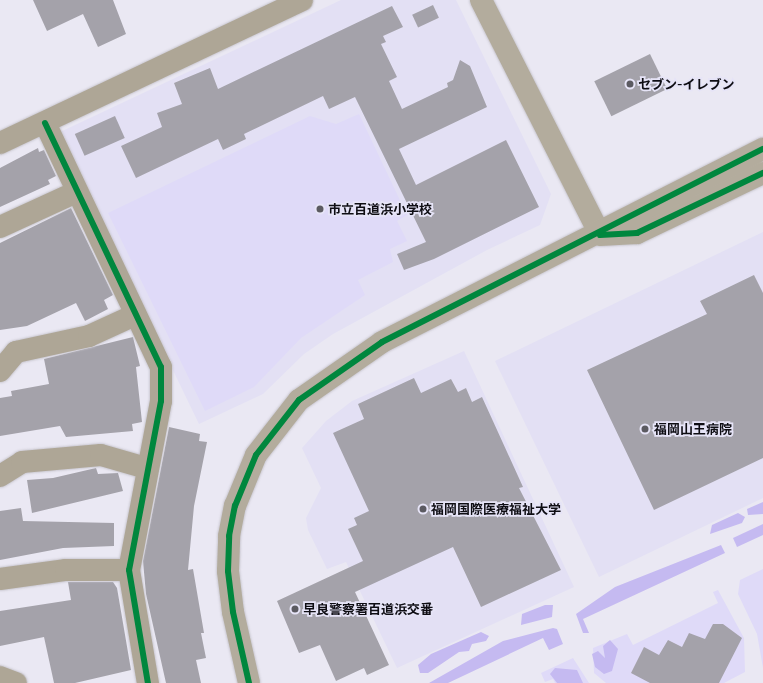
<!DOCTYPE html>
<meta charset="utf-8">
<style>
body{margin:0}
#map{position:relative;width:763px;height:683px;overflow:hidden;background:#eae8f3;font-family:Manrope,"Noto Sans JP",sans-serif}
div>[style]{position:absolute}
.built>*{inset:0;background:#e3e0f4}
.green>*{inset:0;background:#dfdaf8}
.forest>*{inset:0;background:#c5baf1}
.building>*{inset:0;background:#a4a2aa;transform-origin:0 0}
.roads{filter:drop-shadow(0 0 1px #c8c6ce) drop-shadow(0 0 1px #c8c6ce)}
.street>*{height:22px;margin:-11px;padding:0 11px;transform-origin:11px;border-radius:11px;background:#aea696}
.secondary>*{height:22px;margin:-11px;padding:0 11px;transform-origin:11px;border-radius:11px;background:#b3ac9d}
.cycleway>*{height:6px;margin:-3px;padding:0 3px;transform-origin:3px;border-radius:3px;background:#00873e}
.dots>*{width:11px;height:11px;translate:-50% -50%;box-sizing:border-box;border:2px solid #e6e4f7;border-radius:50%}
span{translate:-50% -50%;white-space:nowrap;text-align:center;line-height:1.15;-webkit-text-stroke:3.5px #e6e4f7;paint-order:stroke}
.poi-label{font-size:13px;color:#0e0d13;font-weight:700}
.left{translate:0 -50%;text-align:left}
</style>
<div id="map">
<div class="built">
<div style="clip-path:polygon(341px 0,456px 0,551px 194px,540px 225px,487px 250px,333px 334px,304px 354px,263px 394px,199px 424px,58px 133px)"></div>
<div style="clip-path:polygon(763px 232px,763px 498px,599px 577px,495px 361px)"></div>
<div style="clip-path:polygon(464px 351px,574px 587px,397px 668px,346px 562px,327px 569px,308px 530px,306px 518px,321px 488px,302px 448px,326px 421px,352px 401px)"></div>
</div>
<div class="green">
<div style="clip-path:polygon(359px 114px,407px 215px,397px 221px,407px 241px,390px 249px,393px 262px,358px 280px,365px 295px,301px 338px,254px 387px,205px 411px,108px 213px,310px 116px,336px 124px)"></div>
<div style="clip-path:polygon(763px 569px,763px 668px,757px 634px,738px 594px,740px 580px)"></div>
<div style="clip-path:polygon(718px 590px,744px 638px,745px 672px,724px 683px,606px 683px,594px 673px,593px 648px,627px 634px,633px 645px,718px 603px,713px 592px)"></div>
<div style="clip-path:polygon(573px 658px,589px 683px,555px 683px,553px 679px,545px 682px,541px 673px)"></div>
</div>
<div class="forest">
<div style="clip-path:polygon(763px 502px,763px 514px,748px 515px,747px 509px)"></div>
<div style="clip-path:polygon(738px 513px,745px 517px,742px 523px,710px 534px,712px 525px)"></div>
<div style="clip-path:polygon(763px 524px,763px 535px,737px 547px,733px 538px)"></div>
<div style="clip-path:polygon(721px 545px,725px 553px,583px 619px,589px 633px,583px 633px,576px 614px,615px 587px)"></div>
<div style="clip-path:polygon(545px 605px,553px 605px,552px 617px,521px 625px,522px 614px)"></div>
<div style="clip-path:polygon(553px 628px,557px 629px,563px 644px,549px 650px,543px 638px,448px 683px,429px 683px,503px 641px)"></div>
<div style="clip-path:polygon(481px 632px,489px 636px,486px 641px,472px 644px,469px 651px,459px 652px,428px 673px,420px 673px,418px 665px,431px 654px)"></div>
<div style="clip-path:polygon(610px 640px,618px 649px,612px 671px,604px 674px,595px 667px,592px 654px,598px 651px,605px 658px,603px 646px)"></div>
<div style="clip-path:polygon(555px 668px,577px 670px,583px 683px,557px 683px,550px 674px)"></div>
</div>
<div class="building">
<div style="clip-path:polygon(33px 0,113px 0,126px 34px,98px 47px,83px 14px,47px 31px)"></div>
<div style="left:433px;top:5px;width:14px;height:23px;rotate:65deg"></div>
<div style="clip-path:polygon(392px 6px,403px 27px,383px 36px,386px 42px,381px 44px,397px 77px,389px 81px,402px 109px,448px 87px,447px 83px,453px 80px,460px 60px,470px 66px,487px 107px,399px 149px,416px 185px,506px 140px,539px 207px,434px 259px,404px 270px,397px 254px,426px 242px,355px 97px,329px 109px,323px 96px,244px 134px,246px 139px,223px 150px,218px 139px,136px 178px,121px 146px,162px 127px,157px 113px,182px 104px,174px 83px,210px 68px,218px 89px)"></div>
<div style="left:650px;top:54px;width:39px;height:62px;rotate:64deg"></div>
<div style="left:115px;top:116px;width:24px;height:44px;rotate:66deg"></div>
<div style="clip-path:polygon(38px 148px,39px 152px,44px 150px,56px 176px,48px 180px,50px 184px,0 207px,0 168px)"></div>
<div style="clip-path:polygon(71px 208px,113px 295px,104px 300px,108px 309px,85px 321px,76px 303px,27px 326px,0 330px,0 243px)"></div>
<div style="clip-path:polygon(754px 275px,763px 293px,763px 458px,654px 510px,587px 370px,707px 314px,700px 301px)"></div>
<div style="clip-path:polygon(133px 337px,140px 366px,136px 367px,142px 422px,132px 424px,133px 431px,66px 437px,60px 426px,0 436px,0 398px,12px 396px,11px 391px,49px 384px,44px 359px)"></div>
<div style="clip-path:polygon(414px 378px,421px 393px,451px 379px,458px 392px,466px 388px,472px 402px,482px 397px,523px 487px,519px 488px,561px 570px,481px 607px,453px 547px,355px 592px,389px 665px,367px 675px,364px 668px,336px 681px,320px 645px,299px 653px,277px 601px,363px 561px,348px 529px,357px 525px,354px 518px,369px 511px,333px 433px,364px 419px,358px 404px)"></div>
<div style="clip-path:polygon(169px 427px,200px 434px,199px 441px,207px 442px,194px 506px,188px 570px,193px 569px,204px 633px,201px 633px,206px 658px,196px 660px,201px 683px,166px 683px,146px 594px,143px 561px)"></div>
<div style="clip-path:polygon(96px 468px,98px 474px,118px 473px,123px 491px,32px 513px,27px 480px,53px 478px)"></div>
<div style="clip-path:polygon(21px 508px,23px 521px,114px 523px,114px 546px,63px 548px,0 560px,0 511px)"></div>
<div style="clip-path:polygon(68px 582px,113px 582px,117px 588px,131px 670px,75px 683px,54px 683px,44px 637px,0 646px,0 611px,71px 600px)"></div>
<div style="clip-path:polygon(713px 624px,723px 624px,742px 638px,719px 683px,650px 683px,631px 673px,644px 647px,659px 655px,668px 640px,682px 647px,689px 633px,705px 639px)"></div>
</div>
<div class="roads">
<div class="street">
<div style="left:45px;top:123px;width:270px;rotate:64.6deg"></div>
<div style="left:161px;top:367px;width:34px;rotate:90deg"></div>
<div style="left:161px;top:401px;width:172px;rotate:100.7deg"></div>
<div style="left:129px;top:570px;width:115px;rotate:80.5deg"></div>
<div style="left:0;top:143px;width:334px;rotate:-25.3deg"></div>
<div style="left:0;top:227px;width:84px;rotate:-24.7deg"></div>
<div style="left:0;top:371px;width:25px;rotate:-50deg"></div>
<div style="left:16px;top:352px;width:75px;rotate:-12.4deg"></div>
<div style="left:89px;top:336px;width:51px;rotate:-24.5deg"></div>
<div style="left:0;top:476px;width:26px;rotate:-32deg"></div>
<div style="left:22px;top:462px;width:79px;rotate:-5.1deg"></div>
<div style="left:101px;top:455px;width:47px;rotate:16.1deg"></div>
<div style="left:0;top:579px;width:67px;rotate:-7.8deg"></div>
<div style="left:66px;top:570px;width:63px"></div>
<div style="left:0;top:677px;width:17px;rotate:21deg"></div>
</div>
<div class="secondary">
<div style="left:481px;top:0;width:263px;rotate:63.1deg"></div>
<div style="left:600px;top:235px;width:37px;rotate:-3deg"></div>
<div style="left:637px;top:233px;width:140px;rotate:-25.5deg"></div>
<div style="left:249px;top:683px;width:73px;rotate:-102.7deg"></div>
<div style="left:233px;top:612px;width:41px;rotate:-97deg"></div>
<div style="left:228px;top:571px;width:35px;rotate:-88deg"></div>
<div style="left:229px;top:536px;width:31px;rotate:-79deg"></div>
<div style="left:235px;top:506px;width:55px;rotate:-67.6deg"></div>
<div style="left:256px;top:455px;width:70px;rotate:-52deg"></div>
<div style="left:299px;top:400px;width:101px;rotate:-34.9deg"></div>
<div style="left:382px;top:342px;width:427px;rotate:-26.9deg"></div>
</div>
</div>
<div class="cycleway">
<div style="left:45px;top:123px;width:270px;rotate:64.6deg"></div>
<div style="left:161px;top:367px;width:34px;rotate:90deg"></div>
<div style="left:161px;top:401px;width:172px;rotate:100.7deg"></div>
<div style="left:129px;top:570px;width:115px;rotate:80.5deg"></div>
<div style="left:600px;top:235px;width:37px;rotate:-3deg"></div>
<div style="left:637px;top:233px;width:140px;rotate:-25.5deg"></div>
<div style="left:249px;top:683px;width:73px;rotate:-102.7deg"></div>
<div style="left:233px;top:612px;width:41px;rotate:-97deg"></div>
<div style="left:228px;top:571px;width:35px;rotate:-88deg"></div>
<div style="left:229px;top:536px;width:31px;rotate:-79deg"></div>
<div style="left:235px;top:506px;width:55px;rotate:-67.6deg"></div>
<div style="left:256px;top:455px;width:70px;rotate:-52deg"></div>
<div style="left:299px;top:400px;width:101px;rotate:-34.9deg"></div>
<div style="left:382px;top:342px;width:427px;rotate:-26.9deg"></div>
</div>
<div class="dots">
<div style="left:630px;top:84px;background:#5b5a61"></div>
<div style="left:320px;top:209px;background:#5b5a61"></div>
<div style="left:645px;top:429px;background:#5b5a61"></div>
<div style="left:423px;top:509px;background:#5b5a61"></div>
<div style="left:295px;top:609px;background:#5b5a61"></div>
</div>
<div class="poi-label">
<span class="left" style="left:638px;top:84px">セブン-イレブン</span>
<span class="left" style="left:328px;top:209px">市立百道浜小学校</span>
<span class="left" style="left:654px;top:429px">福岡山王病院</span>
<span class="left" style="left:431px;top:509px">福岡国際医療福祉大学</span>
<span class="left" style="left:303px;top:609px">早良警察署百道浜交番</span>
</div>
</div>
